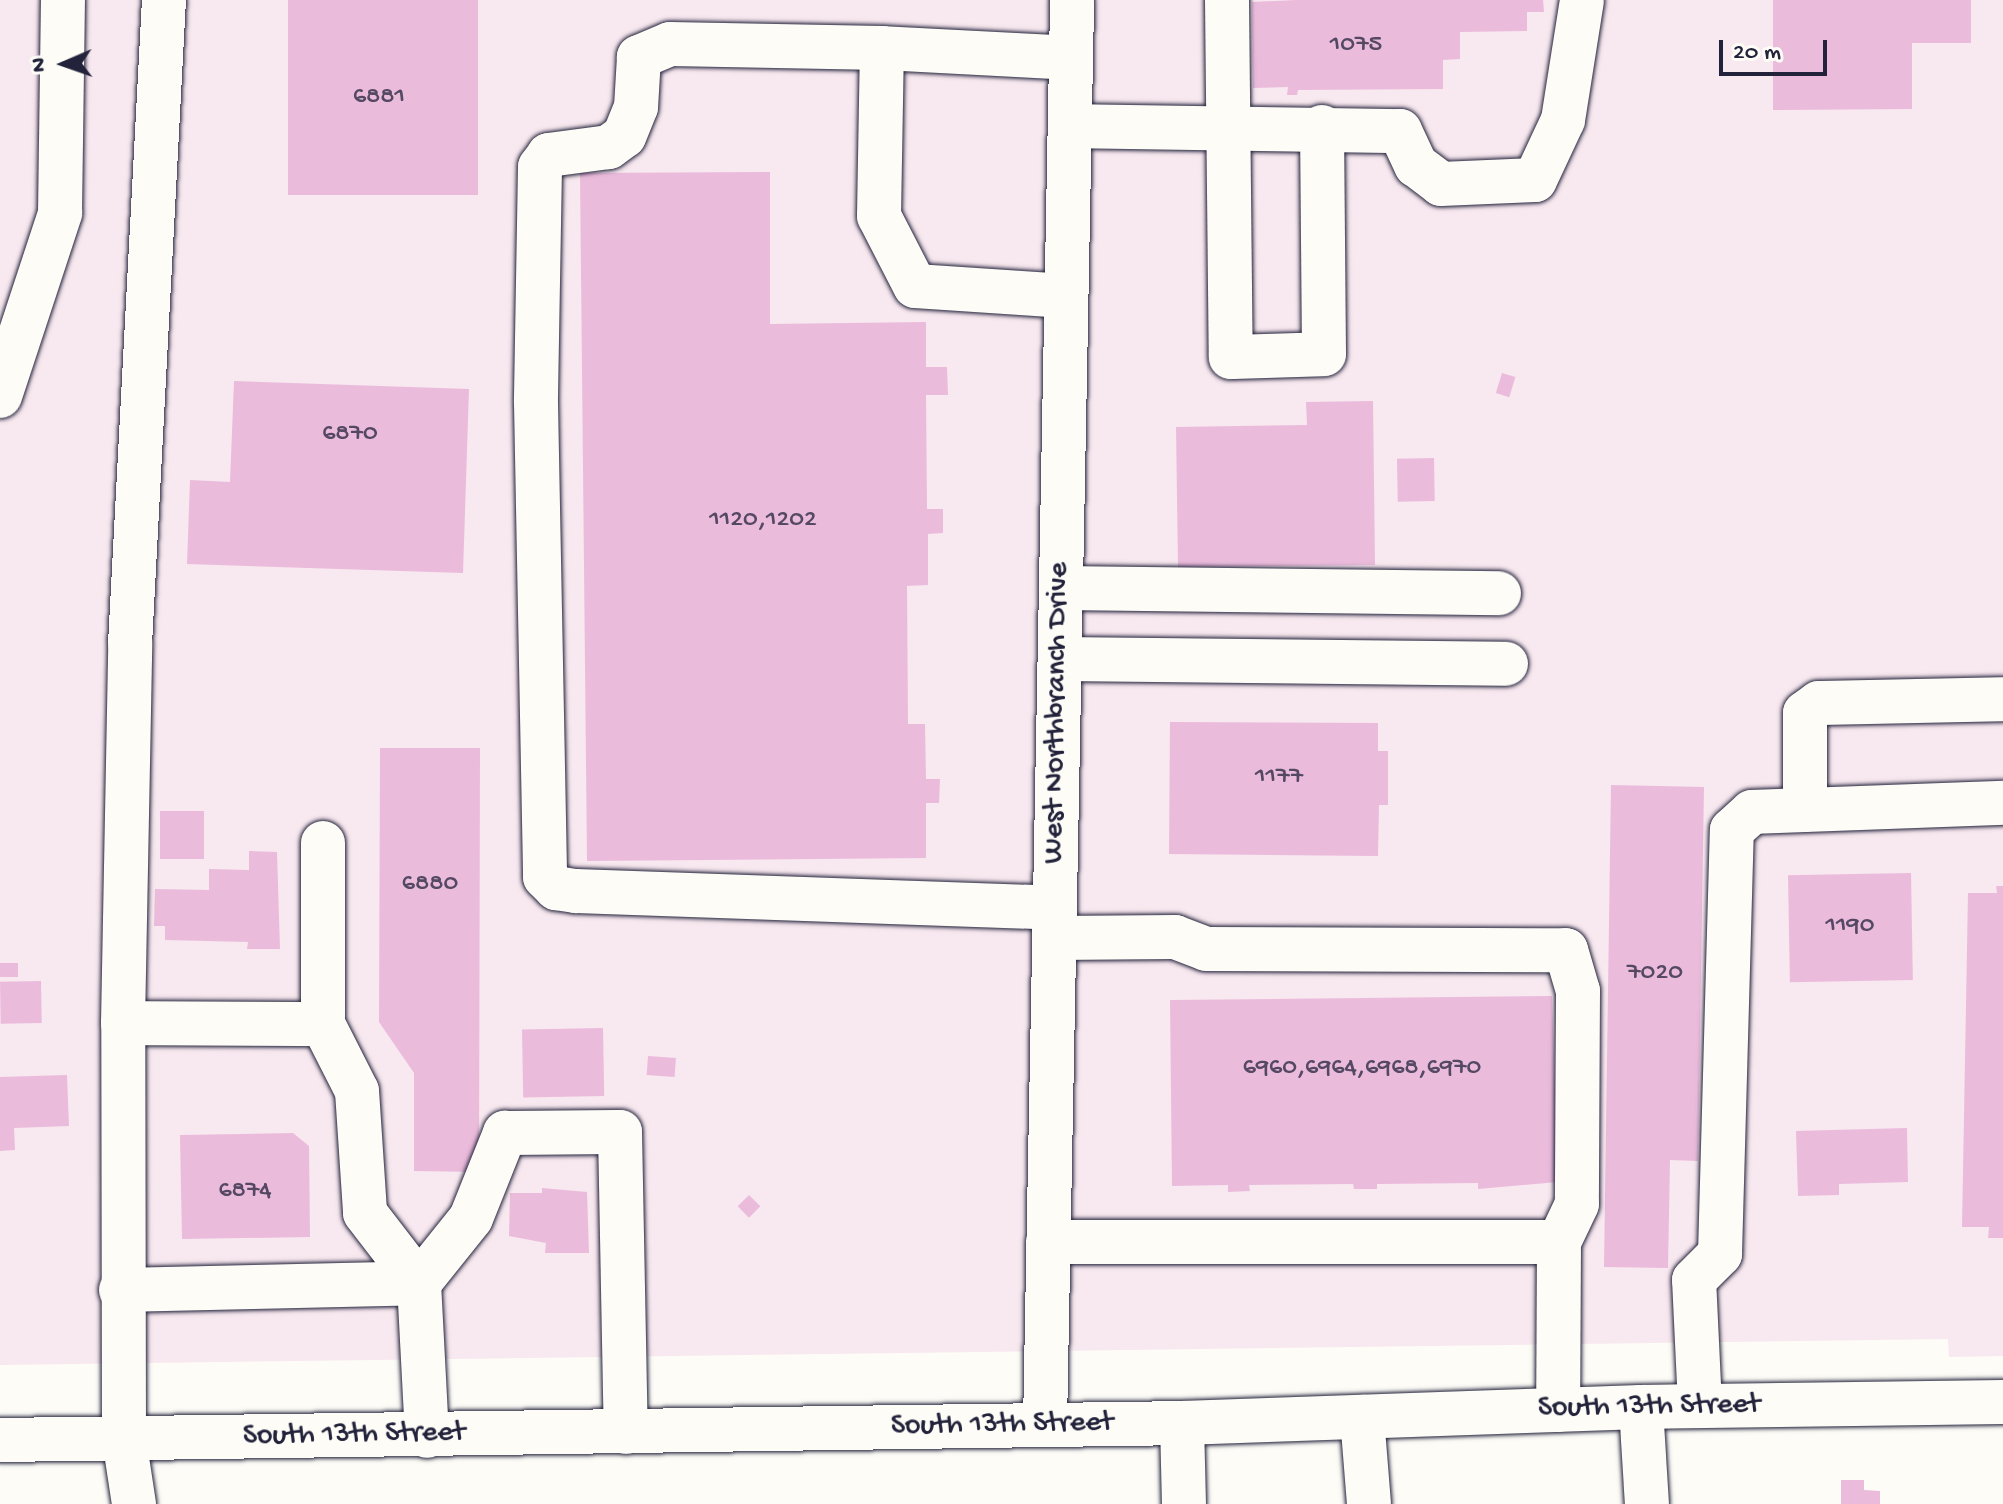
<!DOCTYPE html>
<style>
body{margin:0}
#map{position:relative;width:2003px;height:1504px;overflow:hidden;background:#fdfcf7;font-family:"Gochi Hand",sans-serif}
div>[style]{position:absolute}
.built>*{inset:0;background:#f8e8ef}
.building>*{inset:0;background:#ebbbdc;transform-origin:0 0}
.roads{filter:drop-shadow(0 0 2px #22223b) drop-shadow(0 0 2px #22223b)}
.minor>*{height:44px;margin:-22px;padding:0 22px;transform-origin:22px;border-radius:22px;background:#fdfcf7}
span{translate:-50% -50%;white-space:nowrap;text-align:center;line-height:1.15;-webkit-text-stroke:7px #fdfcf7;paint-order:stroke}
.number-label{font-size:26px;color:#544863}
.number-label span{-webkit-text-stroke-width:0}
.street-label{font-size:30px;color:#22223b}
.north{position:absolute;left:24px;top:24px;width:80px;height:80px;-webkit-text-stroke:6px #fdfcf7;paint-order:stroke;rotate:268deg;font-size:22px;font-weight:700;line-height:32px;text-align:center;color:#22223b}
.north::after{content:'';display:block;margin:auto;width:28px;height:36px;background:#22223b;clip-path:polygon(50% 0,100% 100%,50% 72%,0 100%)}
.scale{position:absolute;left:1719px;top:40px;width:108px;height:36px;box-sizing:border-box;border:4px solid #22223b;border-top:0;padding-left:10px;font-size:24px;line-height:28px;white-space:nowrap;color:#22223b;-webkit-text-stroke:6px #fdfcf7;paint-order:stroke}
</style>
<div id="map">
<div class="built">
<div style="clip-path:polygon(0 0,2003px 0,2003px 1356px,1949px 1357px,1948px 1339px,0 1365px)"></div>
</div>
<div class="building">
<div style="left:288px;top:0;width:190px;height:195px"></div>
<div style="clip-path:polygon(1296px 0,1543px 0,1544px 12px,1527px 12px,1527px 31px,1460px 32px,1460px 59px,1443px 60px,1443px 89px,1298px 90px,1297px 95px,1287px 95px,1288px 87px,1253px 88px,1252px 2px)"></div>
<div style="clip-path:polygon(1773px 0,1971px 0,1971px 43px,1912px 43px,1912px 109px,1773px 110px)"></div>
<div style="clip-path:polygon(770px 172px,770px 324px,926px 322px,926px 367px,947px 367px,948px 395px,926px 395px,927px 509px,943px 509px,943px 533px,928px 534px,928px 585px,907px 586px,908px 724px,925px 724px,926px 779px,940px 779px,939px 803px,926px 803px,926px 858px,587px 861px,580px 173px)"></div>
<div style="left:1502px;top:373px;width:14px;height:21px;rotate:17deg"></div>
<div style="clip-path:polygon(234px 381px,469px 389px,463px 573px,187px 564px,190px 480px,230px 482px)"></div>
<div style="clip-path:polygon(1373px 401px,1375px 565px,1178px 567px,1176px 427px,1307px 425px,1306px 402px)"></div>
<div style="left:1434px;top:458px;width:43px;height:37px;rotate:89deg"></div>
<div style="clip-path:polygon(1170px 722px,1378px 723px,1378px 751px,1388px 751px,1388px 805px,1379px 805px,1378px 856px,1169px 854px)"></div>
<div style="clip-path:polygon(380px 748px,480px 748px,479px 1172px,414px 1171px,414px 1073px,379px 1022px)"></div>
<div style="clip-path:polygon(1611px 785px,1704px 787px,1698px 1161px,1670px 1160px,1668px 1268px,1604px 1267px)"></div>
<div style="left:160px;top:811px;width:44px;height:48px"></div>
<div style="clip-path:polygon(249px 851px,277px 852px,280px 949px,247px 949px,248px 942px,165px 940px,165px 926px,154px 926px,155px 889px,209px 890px,209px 869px,249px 870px)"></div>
<div style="left:1911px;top:873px;width:107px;height:123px;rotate:89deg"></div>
<div style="clip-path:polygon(1996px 886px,2003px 886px,2003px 1238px,1988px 1238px,1989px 1227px,1962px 1227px,1968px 893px,1997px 893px)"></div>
<div style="left:0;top:963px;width:18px;height:14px"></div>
<div style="left:41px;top:981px;width:42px;height:41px;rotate:89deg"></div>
<div style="clip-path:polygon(1552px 996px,1558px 1182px,1478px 1189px,1478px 1183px,1377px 1184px,1377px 1189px,1354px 1189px,1353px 1184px,1249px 1185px,1250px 1191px,1228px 1192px,1228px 1185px,1172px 1186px,1170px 1000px)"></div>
<div style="left:603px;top:1028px;width:68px;height:81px;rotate:89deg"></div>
<div style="left:648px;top:1056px;width:28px;height:19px;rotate:4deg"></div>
<div style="clip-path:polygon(67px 1075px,69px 1126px,14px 1128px,15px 1150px,0 1151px,0 1077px)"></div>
<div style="clip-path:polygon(1907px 1128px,1908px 1182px,1839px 1184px,1839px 1195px,1798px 1196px,1796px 1131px)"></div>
<div style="clip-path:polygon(293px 1133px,309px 1146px,310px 1237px,182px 1239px,180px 1135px)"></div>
<div style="clip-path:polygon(542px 1188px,587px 1192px,589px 1253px,545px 1253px,546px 1243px,509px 1236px,510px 1193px,542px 1193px)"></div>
<div style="left:749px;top:1195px;width:16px;height:16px;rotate:45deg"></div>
<div style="clip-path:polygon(1841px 1480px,1864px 1480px,1864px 1490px,1880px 1491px,1880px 1504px,1841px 1504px)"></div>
</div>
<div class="roads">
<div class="minor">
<div style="left:1227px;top:0;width:357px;rotate:89.4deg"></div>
<div style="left:1231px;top:357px;width:93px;rotate:-1.8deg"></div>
<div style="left:1324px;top:354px;width:227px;rotate:-90.5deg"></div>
<div style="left:882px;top:48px;width:212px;rotate:-178.9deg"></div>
<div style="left:670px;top:44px;width:34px;rotate:157deg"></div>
<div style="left:639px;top:57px;width:50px;rotate:93.4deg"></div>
<div style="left:636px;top:107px;width:31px;rotate:112deg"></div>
<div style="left:624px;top:136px;width:19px;rotate:144deg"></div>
<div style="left:609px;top:147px;width:61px;rotate:172.4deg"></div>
<div style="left:549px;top:155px;width:15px;rotate:127deg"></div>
<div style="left:540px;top:167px;width:236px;rotate:91deg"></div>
<div style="left:536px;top:403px;width:474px;rotate:88.9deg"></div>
<div style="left:545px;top:877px;width:16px;rotate:45deg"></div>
<div style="left:556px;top:888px;width:20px;rotate:9deg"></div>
<div style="left:576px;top:891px;width:479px;rotate:2deg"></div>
<div style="left:1070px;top:126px;width:330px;rotate:0.9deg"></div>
<div style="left:1400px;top:131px;width:38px;rotate:65deg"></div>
<div style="left:1416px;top:165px;width:31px;rotate:37deg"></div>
<div style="left:1441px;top:184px;width:94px;rotate:-2.4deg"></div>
<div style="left:1535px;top:180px;width:66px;rotate:-65deg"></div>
<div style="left:1563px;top:120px;width:121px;rotate:-81deg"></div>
<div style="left:1066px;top:296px;width:151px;rotate:-176.2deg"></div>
<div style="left:915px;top:286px;width:79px;rotate:-117.2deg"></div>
<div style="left:879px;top:216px;width:168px;rotate:-89deg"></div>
<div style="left:882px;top:48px;width:189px;rotate:3deg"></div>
<div style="left:0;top:396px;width:193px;rotate:-71.8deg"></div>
<div style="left:60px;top:213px;width:213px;rotate:-89.2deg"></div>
<div style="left:1061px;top:588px;width:438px;rotate:0.7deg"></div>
<div style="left:1060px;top:659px;width:446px;rotate:0.6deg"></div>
<div style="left:1805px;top:810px;width:97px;rotate:-90deg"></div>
<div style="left:1805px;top:713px;width:17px;rotate:-36deg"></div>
<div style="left:1819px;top:703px;width:184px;rotate:-1.2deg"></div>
<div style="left:323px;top:843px;width:181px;rotate:90deg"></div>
<div style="left:323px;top:1024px;width:75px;rotate:63.1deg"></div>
<div style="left:357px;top:1091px;width:122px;rotate:86.2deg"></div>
<div style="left:365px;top:1213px;width:88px;rotate:52.4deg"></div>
<div style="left:419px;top:1283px;width:153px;rotate:87deg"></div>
<div style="left:1055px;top:938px;width:120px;rotate:-0.5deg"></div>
<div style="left:1175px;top:937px;width:33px;rotate:21deg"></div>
<div style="left:1206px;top:949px;width:360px;rotate:0.2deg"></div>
<div style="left:1566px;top:950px;width:43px;rotate:73.7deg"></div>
<div style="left:1578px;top:991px;width:213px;rotate:90.3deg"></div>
<div style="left:1577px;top:1204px;width:42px;rotate:115.3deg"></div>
<div style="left:123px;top:1023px;width:379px;rotate:-88.9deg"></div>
<div style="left:130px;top:644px;width:645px;rotate:-86.98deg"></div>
<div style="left:1048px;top:1242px;width:511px"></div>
<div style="left:1559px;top:1242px;width:168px;rotate:90.3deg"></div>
<div style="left:121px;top:1290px;width:298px;rotate:-1.3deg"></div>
<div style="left:419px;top:1283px;width:83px;rotate:-51.3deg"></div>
<div style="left:471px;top:1218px;width:92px;rotate:-68.2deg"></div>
<div style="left:505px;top:1133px;width:115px;rotate:-0.5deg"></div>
<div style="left:620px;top:1132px;width:300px;rotate:88.9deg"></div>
<div style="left:1700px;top:1406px;width:126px;rotate:-92.7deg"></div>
<div style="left:1694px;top:1280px;width:37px;rotate:-45deg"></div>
<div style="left:1720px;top:1254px;width:424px;rotate:-88.4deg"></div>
<div style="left:1732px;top:830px;width:27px;rotate:-42deg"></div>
<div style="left:1752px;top:812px;width:251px;rotate:-2.1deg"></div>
<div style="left:1641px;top:1407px;width:97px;rotate:86.5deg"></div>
<div style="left:1362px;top:1417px;width:87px;rotate:85.4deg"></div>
<div style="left:1182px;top:1423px;width:81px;rotate:88.6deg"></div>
<div style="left:1045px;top:1425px;width:1425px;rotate:-88.91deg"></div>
<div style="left:0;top:1440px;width:1182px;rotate:-0.82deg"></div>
<div style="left:1182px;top:1423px;width:459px;rotate:-2deg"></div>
<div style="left:1641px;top:1407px;width:362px;rotate:-0.8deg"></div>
<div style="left:134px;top:1504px;width:66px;rotate:-98.7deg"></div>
<div style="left:124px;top:1439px;width:416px;rotate:-90.1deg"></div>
<div style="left:123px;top:1023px;width:200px;rotate:0.3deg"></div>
</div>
</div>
<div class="number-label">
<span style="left:1356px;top:46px">1075</span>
<span style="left:379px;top:98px">6881</span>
<span style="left:350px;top:435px">6870</span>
<span style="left:763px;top:521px">1120,1202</span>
<span style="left:1279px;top:778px">1177</span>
<span style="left:430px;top:885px">6880</span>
<span style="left:1850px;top:927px">1190</span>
<span style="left:1655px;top:974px">7020</span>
<span style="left:1362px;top:1069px">6960,6964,6968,6970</span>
<span style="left:245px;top:1192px">6874</span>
</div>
<div class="street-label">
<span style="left:1058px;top:713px;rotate:-89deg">West Northbranch Drive</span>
<span style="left:1649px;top:1408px;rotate:-1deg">South 13th Street</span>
<span style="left:1002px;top:1426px;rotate:-1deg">South 13th Street</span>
<span style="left:354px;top:1436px;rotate:-1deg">South 13th Street</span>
</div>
<div class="north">N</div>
<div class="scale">20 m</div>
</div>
